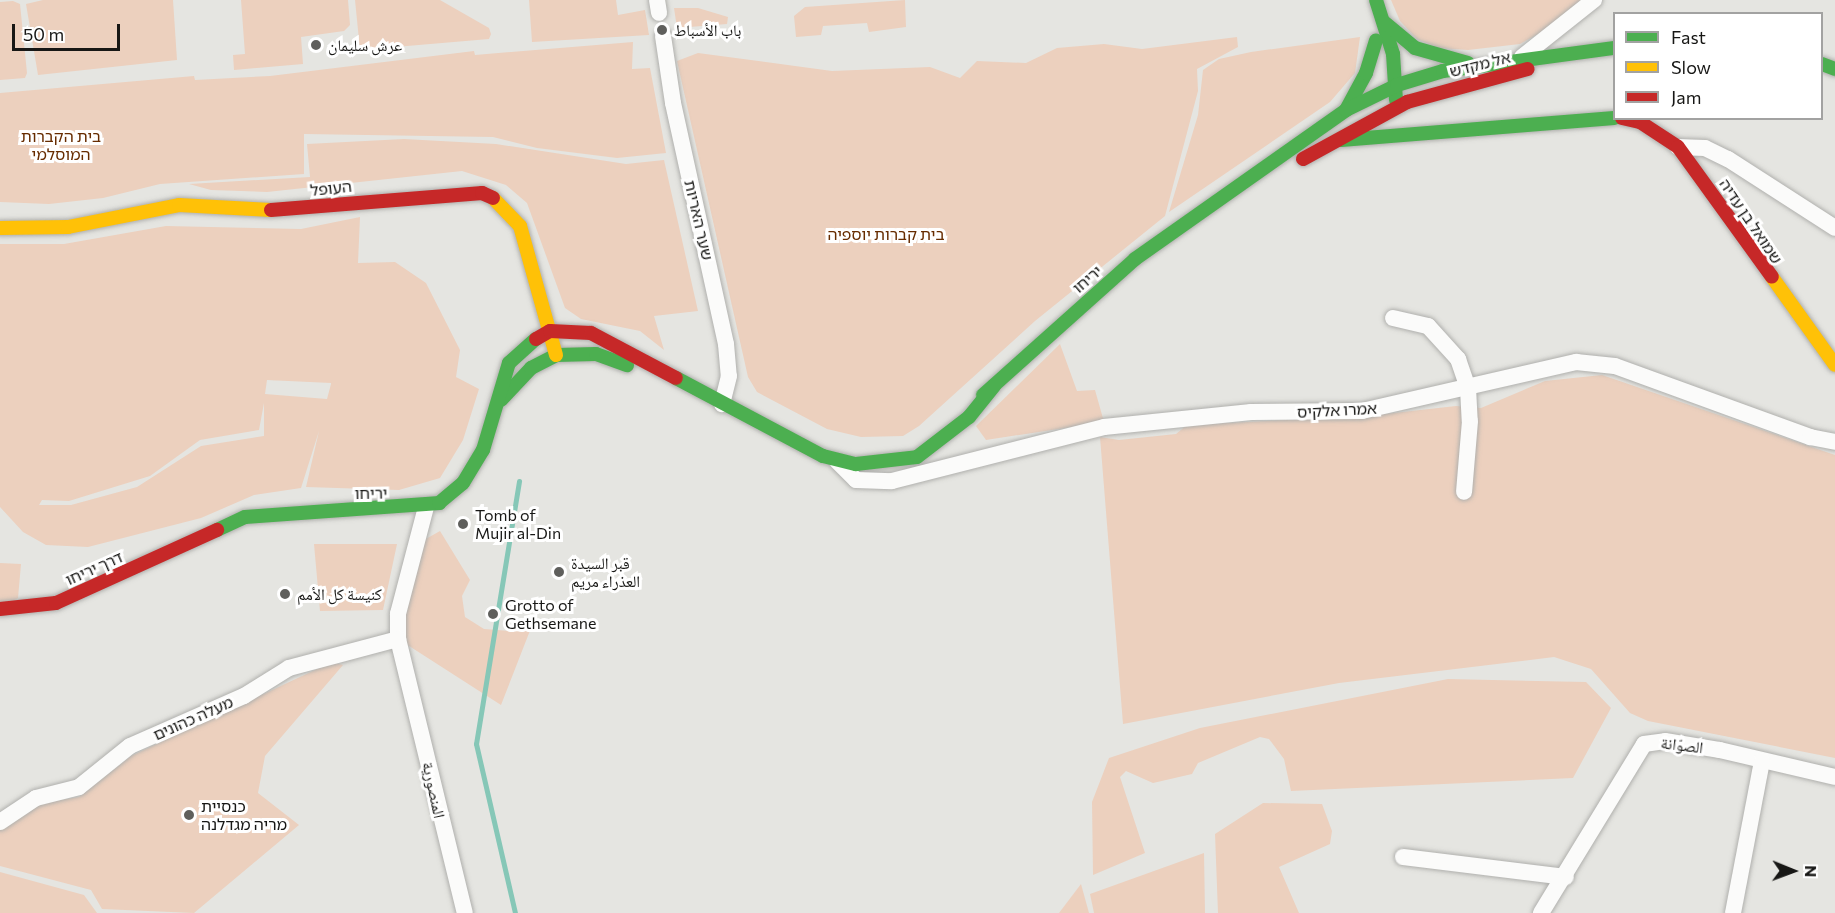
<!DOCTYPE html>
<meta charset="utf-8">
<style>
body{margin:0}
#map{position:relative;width:1835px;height:913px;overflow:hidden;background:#e5e5e1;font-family:Commissioner,"Noto Naskh Arabic","Noto Sans Hebrew",sans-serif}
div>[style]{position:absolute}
.green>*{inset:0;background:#ecd0be}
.stream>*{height:4.5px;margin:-2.25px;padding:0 2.25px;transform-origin:2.25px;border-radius:2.25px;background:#86c7b7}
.roads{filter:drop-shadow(0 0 2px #b0b0ad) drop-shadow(0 0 2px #b0b0ad)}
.street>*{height:16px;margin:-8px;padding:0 8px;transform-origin:8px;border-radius:8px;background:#fbfbfa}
.fast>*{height:14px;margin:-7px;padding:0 7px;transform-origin:7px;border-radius:7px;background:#4caf50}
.slow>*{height:14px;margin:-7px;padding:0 7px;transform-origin:7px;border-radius:7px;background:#ffc107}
.jam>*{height:14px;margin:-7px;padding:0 7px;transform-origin:7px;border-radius:7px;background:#c62828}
.dots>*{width:16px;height:16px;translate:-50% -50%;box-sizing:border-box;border:3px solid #fff;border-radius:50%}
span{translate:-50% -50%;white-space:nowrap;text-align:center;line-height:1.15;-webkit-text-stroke:6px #fff;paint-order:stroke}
.poi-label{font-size:16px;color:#171715}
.left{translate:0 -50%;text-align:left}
.street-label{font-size:16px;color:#171715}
.park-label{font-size:16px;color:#672c00}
.legend{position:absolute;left:1613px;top:12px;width:210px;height:108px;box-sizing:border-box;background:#fff;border:2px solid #a2a2a1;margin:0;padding:8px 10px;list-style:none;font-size:18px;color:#171715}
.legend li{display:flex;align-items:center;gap:12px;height:30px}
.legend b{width:30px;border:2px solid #a2a2a1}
.north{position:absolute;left:1763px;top:841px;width:60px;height:60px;-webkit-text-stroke:4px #fff;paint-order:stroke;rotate:91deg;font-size:16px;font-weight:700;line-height:24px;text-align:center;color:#171715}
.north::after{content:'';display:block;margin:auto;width:21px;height:27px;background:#171715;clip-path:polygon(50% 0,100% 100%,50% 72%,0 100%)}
.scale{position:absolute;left:12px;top:24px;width:108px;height:27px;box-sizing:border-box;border:3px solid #171715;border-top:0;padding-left:8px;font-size:18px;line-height:21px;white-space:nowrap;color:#171715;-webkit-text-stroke:4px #fff;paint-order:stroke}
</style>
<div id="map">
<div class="green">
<div style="clip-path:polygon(43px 0,173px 0,177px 60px,38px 75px,26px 4px)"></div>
<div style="clip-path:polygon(241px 0,348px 0,350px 25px,344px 31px,301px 37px,303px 64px,234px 70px,233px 55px,245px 54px)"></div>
<div style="clip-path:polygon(355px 0,440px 0,489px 28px,491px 34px,489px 39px,360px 50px)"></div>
<div style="clip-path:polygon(529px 0,616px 0,618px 15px,645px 10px,649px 35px,532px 42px)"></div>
<div style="clip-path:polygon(905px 0,906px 27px,869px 32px,867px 23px,823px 26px,821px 35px,796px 37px,794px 16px,805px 7px)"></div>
<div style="clip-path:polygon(1391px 0,1582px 0,1553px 26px,1520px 44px,1468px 50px,1439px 48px,1417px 39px,1400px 21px)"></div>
<div style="clip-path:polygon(13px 1px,20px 4px,27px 73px,25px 78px,0 80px,0 2px)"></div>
<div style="clip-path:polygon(674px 8px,698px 8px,728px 17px,727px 24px,677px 28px)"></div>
<div style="clip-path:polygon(1237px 37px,1238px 47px,1197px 69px,1198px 91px,1165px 216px,1035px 321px,919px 426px,903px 436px,861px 437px,827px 429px,757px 392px,748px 377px,677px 61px,698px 53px,832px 71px,930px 67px,960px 78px,977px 61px,1026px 63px,1057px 48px,1104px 44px,1142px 49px)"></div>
<div style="clip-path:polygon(1360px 37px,1355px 73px,1330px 102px,1169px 212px,1198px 115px,1203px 70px,1219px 59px,1251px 52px)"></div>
<div style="clip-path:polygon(633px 42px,632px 69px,650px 68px,666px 153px,617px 158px,537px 148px,493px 137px,304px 134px,304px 174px,160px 184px,103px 198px,49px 204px,0 202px,0 93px,194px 76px,195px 80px,270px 76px,474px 51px,475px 55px)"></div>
<div style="clip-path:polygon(404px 139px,496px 144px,626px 164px,664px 160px,698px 311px,654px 316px,664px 350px,640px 331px,581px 319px,565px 308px,527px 203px,506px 185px,462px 171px,267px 192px,211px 190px,189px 184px,310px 177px,307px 144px)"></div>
<div style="clip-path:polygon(evenodd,360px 217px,358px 263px,395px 262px,426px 283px,460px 350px,456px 377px,479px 389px,463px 440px,440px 478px,399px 490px,306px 487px,319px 431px,301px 488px,254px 495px,201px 518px,88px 547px,46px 545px,23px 532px,0 507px,0 244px,64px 244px,166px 226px,301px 229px,360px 217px,267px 380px,331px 383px,331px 384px,327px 399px,265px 394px,267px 380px,360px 217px,264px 403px,264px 436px,201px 446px,137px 487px,71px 505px,39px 505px,42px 500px,69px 501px,150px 476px,200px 440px,259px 430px,264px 403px)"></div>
<div style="clip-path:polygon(1060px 344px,1077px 391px,1095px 390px,1104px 422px,986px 440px,976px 426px)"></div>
<div style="clip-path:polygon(1602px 375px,1835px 455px,1835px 758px,1648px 721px,1630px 713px,1591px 669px,1554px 657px,1339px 683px,1123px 724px,1100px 437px,1119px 440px,1176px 434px,1187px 425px,1367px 416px,1456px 406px,1481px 408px,1545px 381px)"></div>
<div style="clip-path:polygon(440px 531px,470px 580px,462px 596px,465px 617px,484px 629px,511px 631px,522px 622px,531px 628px,501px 705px,406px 644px,403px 616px,424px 540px)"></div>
<div style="clip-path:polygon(314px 544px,397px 544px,383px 610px,320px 611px)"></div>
<div style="clip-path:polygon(0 563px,21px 564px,18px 598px,0 609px)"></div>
<div style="clip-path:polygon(332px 662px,343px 665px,265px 756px,258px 793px,299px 825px,194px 913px,102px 909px,91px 890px,0 866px,0 828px,42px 803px,79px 797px,131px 756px)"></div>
<div style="clip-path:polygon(1448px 679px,1586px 682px,1611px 708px,1573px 778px,1291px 791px,1284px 759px,1269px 739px,1260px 737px,1198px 763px,1192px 774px,1153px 783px,1126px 771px,1120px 777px,1145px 853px,1093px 875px,1092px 802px,1109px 758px,1200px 728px)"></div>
<div style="clip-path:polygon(1263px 803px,1322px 804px,1332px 831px,1330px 844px,1279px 867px,1299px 913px,1218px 913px,1215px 834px)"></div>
<div style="clip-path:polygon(1204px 853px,1205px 913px,1094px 913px,1090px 894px)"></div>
<div style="clip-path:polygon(0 872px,84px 895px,97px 913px,0 913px)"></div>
<div style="clip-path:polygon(1081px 884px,1089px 913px,1059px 913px)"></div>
</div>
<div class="stream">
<div style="left:515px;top:913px;width:173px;rotate:-103deg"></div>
<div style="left:476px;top:744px;width:266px;rotate:-80.7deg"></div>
</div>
<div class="roads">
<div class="street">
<div style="left:657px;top:0;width:13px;rotate:81deg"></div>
<div style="left:663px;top:36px;width:68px;rotate:81.5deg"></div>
<div style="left:673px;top:103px;width:247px;rotate:77.6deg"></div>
<div style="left:726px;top:344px;width:32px;rotate:85deg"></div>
<div style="left:729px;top:376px;width:29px;rotate:104deg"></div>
<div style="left:1522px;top:57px;width:92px;rotate:-38.4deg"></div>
<div style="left:1678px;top:147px;width:27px;rotate:2deg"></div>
<div style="left:1705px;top:148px;width:25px;rotate:26deg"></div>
<div style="left:1728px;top:159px;width:127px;rotate:32.8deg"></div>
<div style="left:1393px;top:318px;width:36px;rotate:13deg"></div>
<div style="left:1428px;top:326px;width:45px;rotate:47.7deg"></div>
<div style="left:1458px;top:359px;width:31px;rotate:71deg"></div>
<div style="left:1468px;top:388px;width:33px;rotate:87deg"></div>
<div style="left:1470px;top:421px;width:71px;rotate:94.8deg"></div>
<div style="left:837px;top:461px;width:27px;rotate:45deg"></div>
<div style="left:856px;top:480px;width:36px;rotate:2deg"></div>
<div style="left:892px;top:481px;width:219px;rotate:-14.3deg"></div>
<div style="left:1104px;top:427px;width:148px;rotate:-5.8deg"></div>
<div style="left:1251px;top:412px;width:111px;rotate:-0.5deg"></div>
<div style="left:1362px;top:411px;width:220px;rotate:-12.9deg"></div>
<div style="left:1576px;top:362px;width:39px;rotate:6deg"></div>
<div style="left:1615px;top:366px;width:208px;rotate:20deg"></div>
<div style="left:1810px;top:437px;width:25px;rotate:11deg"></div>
<div style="left:426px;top:507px;width:111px;rotate:104.7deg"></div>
<div style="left:398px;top:614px;width:25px;rotate:90deg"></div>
<div style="left:398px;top:639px;width:282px;rotate:76.3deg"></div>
<div style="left:0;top:822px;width:43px;rotate:-33.7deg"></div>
<div style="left:36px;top:798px;width:44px;rotate:-14.3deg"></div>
<div style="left:79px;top:787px;width:65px;rotate:-38.8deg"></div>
<div style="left:130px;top:746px;width:124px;rotate:-23.7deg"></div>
<div style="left:244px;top:696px;width:53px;rotate:-31.9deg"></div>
<div style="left:289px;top:668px;width:113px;rotate:-14.9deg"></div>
<div style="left:1403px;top:857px;width:164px;rotate:7deg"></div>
<div style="left:1541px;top:913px;width:198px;rotate:-58.6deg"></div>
<div style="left:1644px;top:744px;width:21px;rotate:-8deg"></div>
<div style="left:1665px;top:741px;width:56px;rotate:9.3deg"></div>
<div style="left:1720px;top:750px;width:118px;rotate:13.2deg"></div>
<div style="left:1733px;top:913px;width:155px;rotate:-79.2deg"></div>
</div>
<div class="fast">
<div style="left:1376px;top:0;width:57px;rotate:72.5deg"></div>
<div style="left:1393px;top:54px;width:46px;rotate:86.3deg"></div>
<div style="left:1384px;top:22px;width:40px;rotate:40deg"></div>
<div style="left:1415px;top:48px;width:55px;rotate:15.8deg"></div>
<div style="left:1822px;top:64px;width:14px;rotate:21deg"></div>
<div style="left:1346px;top:110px;width:42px;rotate:-61.6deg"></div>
<div style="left:1366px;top:73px;width:34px;rotate:-73deg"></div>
<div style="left:1341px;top:140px;width:274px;rotate:-4.6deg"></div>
<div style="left:676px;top:378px;width:166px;rotate:28deg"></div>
<div style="left:823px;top:456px;width:34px;rotate:14deg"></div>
<div style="left:856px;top:464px;width:61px;rotate:-6.5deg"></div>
<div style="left:917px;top:457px;width:66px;rotate:-37.6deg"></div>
<div style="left:969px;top:417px;width:40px;rotate:-51deg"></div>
<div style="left:983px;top:395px;width:204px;rotate:-41.8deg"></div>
<div style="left:1135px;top:259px;width:258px;rotate:-35.2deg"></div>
<div style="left:1346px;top:110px;width:57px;rotate:-26.1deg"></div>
<div style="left:1397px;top:85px;width:48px;rotate:-16.9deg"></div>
<div style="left:1443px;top:71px;width:173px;rotate:-7.7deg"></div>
<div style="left:501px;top:400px;width:44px;rotate:-46.8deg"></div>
<div style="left:531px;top:368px;width:28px;rotate:-27deg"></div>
<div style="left:556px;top:355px;width:40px;rotate:-1.4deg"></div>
<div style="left:596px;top:354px;width:33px;rotate:20deg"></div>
<div style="left:217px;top:530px;width:31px;rotate:-25deg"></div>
<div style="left:245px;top:517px;width:195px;rotate:-4.1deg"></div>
<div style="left:439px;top:503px;width:31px;rotate:-40deg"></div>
<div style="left:463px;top:483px;width:39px;rotate:-59deg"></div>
<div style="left:483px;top:450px;width:91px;rotate:-73.4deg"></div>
<div style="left:509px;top:363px;width:36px;rotate:-42deg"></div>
</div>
<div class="slow">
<div style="left:493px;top:198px;width:39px;rotate:46deg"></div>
<div style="left:520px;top:226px;width:134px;rotate:74.4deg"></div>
<div style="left:0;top:228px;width:68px;rotate:-0.8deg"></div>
<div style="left:68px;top:227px;width:113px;rotate:-11.2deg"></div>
<div style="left:179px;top:205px;width:92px;rotate:3.1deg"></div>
<div style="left:1772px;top:277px;width:108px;rotate:54.4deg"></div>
</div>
<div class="jam">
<div style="left:1622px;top:118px;width:18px;rotate:13deg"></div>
<div style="left:1640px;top:122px;width:45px;rotate:33.3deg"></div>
<div style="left:1678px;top:147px;width:160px;rotate:54.1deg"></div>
<div style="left:1303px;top:159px;width:119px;rotate:-28.7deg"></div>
<div style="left:1407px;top:102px;width:125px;rotate:-15.3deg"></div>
<div style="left:271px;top:210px;width:212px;rotate:-4.6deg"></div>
<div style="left:482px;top:193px;width:12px;rotate:24deg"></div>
<div style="left:536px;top:339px;width:16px;rotate:-30deg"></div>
<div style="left:550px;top:331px;width:41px;rotate:2.8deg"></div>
<div style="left:591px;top:333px;width:96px;rotate:27.9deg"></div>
<div style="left:0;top:609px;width:56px;rotate:-6.1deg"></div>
<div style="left:56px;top:603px;width:177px;rotate:-24.4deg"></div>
</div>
</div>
<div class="dots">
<div style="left:662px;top:30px;background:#5f5f5c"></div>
<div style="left:316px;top:45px;background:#5f5f5c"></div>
<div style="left:463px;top:524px;background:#5f5f5c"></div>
<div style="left:559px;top:572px;background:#5f5f5c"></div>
<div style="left:285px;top:594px;background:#5f5f5c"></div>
<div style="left:493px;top:614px;background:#5f5f5c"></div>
<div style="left:189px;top:815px;background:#5f5f5c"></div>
</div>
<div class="poi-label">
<span class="left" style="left:674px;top:30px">باب الأسباط</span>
<span class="left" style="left:328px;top:45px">عرش سليمان</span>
<span class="left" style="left:475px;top:524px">Tomb of<br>Mujir al-Din</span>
<span class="left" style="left:571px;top:572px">قبر السيدة<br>العذراء مريم</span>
<span class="left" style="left:297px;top:594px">كنيسة كل الأمم</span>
<span class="left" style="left:505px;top:614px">Grotto of<br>Gethsemane</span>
<span class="left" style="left:201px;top:815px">כנסיית<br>מריה מגדלנה</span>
</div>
<div class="street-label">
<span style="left:1480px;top:64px;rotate:-14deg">אל מקדש</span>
<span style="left:331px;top:188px;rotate:-6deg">העופל</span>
<span style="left:699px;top:220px;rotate:77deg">שער האריות</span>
<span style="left:1751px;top:221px;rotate:56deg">שמואל בן עדיה</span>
<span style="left:1087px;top:279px;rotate:-41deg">יריחו</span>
<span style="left:1337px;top:410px;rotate:-3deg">אמרו אלקיס</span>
<span style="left:371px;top:493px;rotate:-1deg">יריחו</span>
<span style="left:94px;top:568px;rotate:-24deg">דרך יריחו</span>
<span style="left:193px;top:718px;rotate:-24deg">מעלה כהונים</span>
<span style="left:1682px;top:745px;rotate:7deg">الصوّانة</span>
<span style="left:434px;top:790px;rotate:78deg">المنصورية</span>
</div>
<div class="park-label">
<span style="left:61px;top:145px">בית הקברות<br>המוסלמי</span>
<span style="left:886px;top:234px">בית קברות יוספיה</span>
</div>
<ul class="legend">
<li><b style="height:8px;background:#4caf50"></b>Fast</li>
<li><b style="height:8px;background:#ffc107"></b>Slow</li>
<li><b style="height:8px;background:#c62828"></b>Jam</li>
</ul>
<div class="north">N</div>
<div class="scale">50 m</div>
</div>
